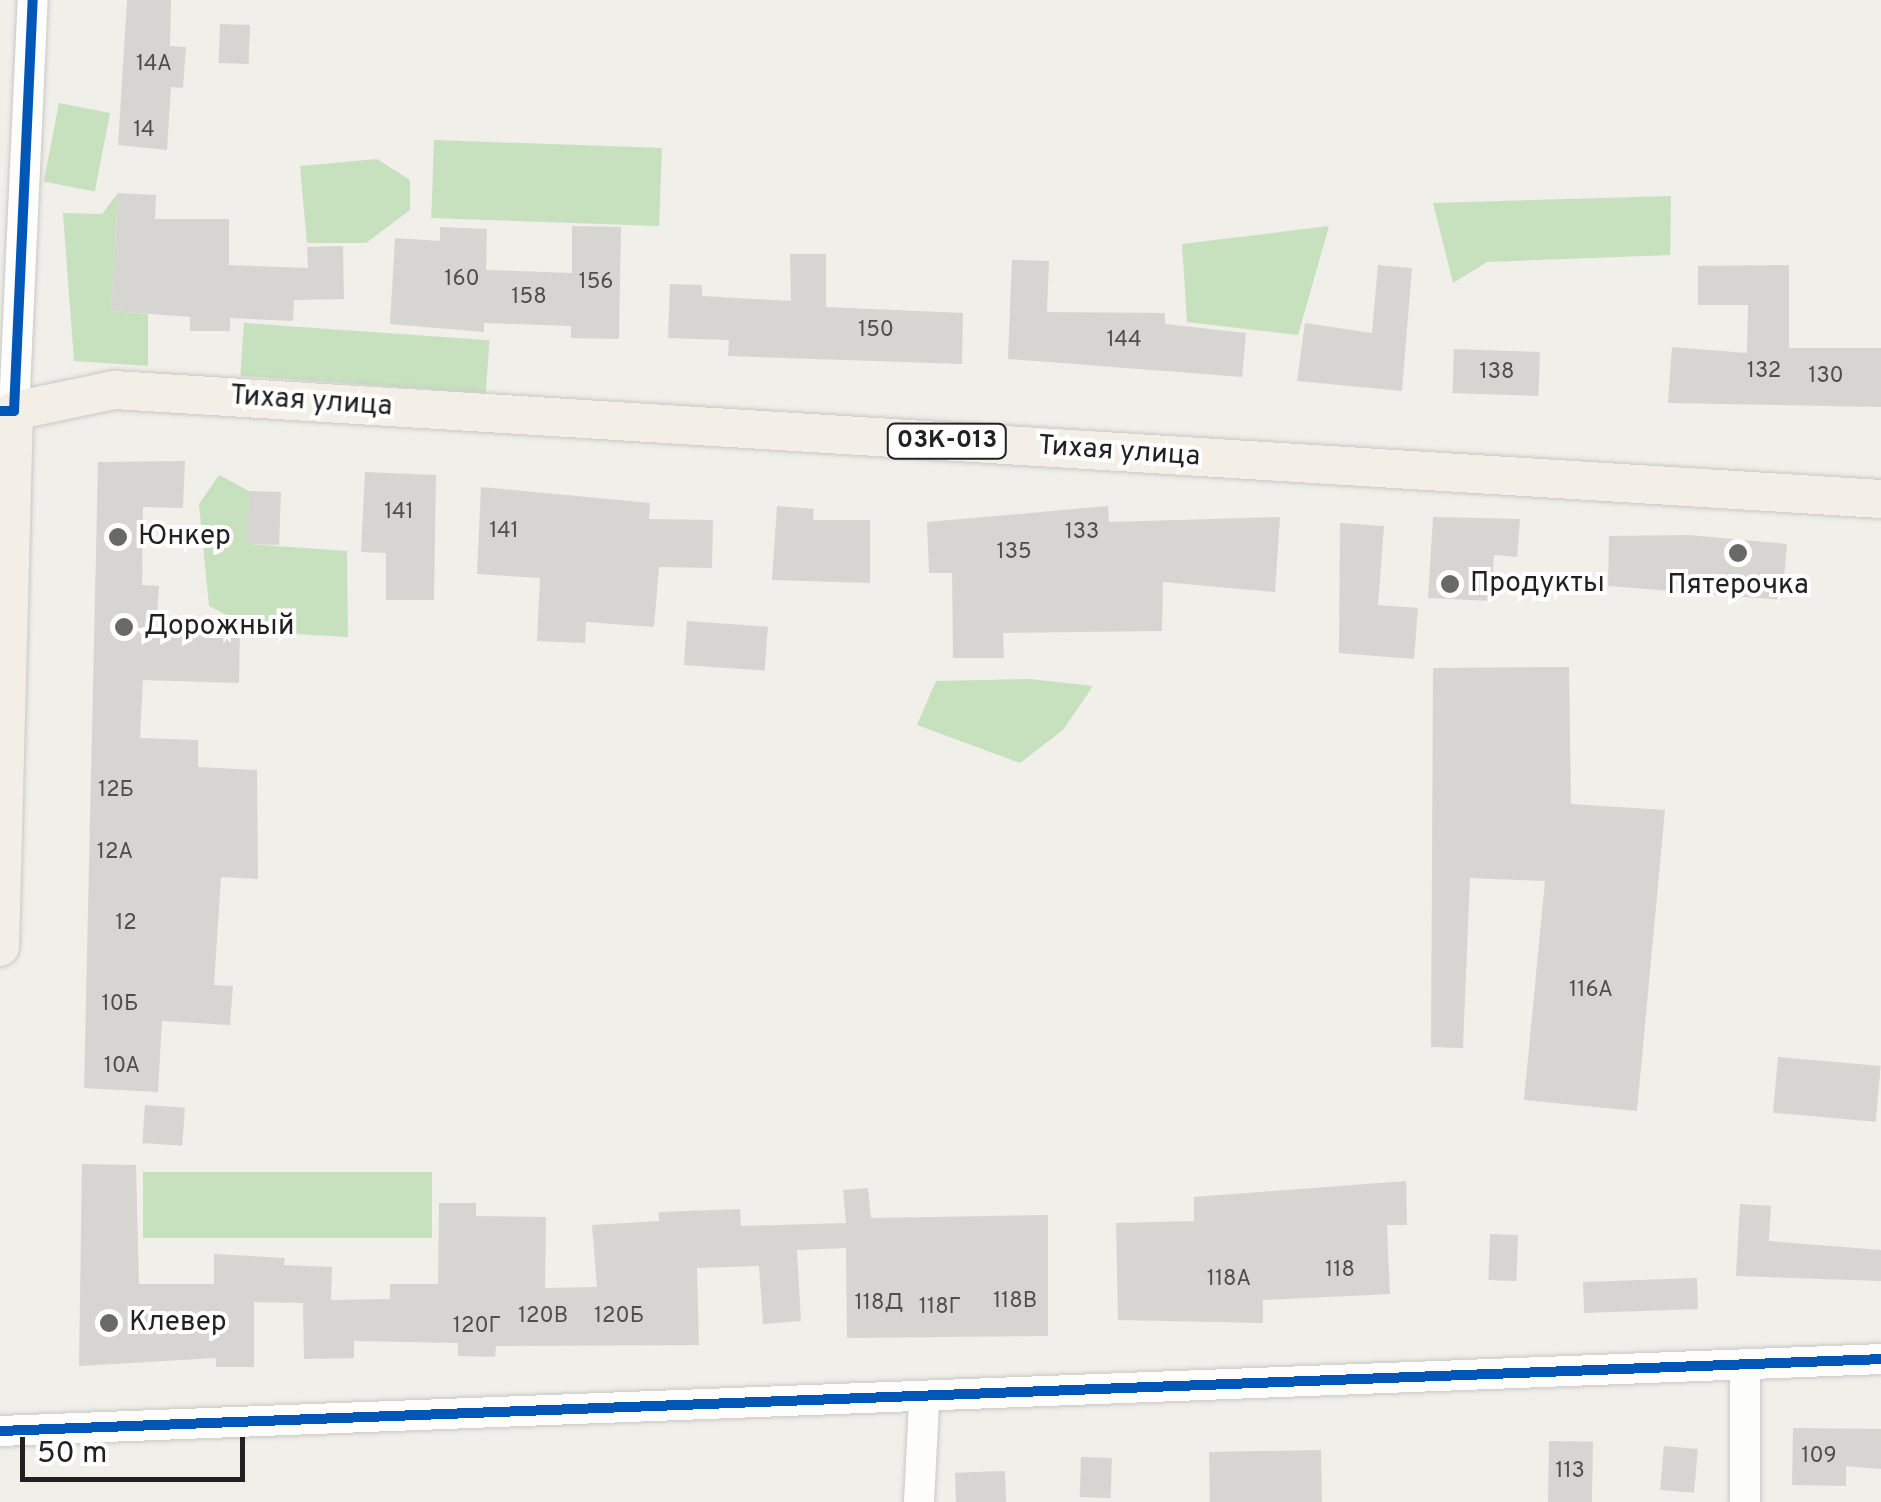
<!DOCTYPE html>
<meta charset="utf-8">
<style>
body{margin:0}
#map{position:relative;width:1881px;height:1502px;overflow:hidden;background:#f0efea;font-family:Overpass,sans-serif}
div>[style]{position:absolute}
.forest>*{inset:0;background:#c7e0be;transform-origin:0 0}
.building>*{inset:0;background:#d7d5d1;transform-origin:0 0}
.roads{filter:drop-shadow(0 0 2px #c8c8c6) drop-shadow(0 0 2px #c8c8c6)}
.minor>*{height:30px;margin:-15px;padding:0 15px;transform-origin:15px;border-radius:15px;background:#fdfdfc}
.major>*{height:38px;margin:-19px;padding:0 19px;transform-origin:19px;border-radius:19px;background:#f3eee6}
.cycleway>*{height:10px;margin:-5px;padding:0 5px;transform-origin:5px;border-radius:5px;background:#0057b8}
.dots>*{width:28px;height:28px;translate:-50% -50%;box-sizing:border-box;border:5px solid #fff;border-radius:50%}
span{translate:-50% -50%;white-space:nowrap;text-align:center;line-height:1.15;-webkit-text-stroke:8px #fff;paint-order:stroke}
.number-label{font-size:22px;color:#4e4e4d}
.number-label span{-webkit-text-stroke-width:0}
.shield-label span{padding:2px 8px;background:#fff;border:2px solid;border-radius:8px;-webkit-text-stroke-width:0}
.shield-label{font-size:25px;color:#212121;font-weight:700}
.street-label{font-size:28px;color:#212121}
.poi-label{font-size:28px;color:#212121}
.left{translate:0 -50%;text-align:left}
.scale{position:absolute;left:20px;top:1437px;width:225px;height:45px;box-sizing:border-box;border:5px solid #212121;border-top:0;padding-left:12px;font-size:30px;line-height:35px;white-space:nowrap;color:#212121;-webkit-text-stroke:8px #fff;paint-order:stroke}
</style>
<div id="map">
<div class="forest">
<div style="left:59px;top:103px;width:52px;height:80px;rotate:11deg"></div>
<div style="left:434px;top:140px;width:228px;height:78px;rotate:2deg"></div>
<div style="clip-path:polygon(377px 159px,410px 180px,410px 210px,366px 243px,307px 243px,300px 166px)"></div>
<div style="clip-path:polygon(118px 193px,111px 311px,148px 314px,148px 366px,74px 361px,63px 213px,102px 214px)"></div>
<div style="clip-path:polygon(1671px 196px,1670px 255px,1487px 262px,1453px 283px,1433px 203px)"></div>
<div style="clip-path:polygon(1329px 226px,1298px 335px,1187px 322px,1182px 244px)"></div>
<div style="left:244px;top:323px;width:246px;height:53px;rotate:4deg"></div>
<div style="clip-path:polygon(219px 475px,249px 491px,248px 544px,347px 551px,348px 637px,260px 632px,209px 606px,199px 504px)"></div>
<div style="clip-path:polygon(1030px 679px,1093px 686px,1063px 730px,1020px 763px,917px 725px,936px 681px)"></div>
<div style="left:143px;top:1172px;width:289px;height:66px"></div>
</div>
<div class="building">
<div style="clip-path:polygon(127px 0,171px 0,170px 46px,186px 47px,183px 88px,171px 87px,167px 150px,118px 145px)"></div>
<div style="left:220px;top:24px;width:30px;height:39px;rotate:2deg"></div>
<div style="clip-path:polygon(118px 193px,156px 195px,155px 219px,229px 219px,229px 265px,308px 268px,307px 247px,343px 246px,344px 299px,294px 300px,293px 321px,230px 318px,230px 331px,190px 331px,190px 317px,111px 311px)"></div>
<div style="clip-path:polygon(572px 226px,621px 227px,619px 339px,571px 338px,571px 326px,484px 323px,484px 332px,390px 324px,395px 238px,440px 241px,440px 227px,487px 229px,486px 270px,572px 273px)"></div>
<div style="clip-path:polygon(790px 254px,826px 254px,826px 307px,963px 313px,962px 364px,728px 356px,729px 340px,668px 338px,670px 284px,702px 285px,702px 296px,791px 301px)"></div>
<div style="clip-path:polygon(1012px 260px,1049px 261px,1047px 312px,1165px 313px,1165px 324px,1246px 333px,1242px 377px,1008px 359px)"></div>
<div style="clip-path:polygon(1378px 265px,1412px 268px,1402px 391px,1297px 381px,1305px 323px,1372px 333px)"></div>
<div style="clip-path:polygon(1789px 265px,1789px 348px,1881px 348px,1881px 407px,1668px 403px,1672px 347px,1747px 353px,1748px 305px,1698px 305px,1698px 266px)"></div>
<div style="left:1454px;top:349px;width:86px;height:44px;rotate:2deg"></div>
<div style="clip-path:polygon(185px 461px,183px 508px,143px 507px,142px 585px,159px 586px,156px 628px,240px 630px,239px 683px,143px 680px,140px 738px,198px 740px,198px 767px,257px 770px,258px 879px,221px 877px,214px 985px,233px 986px,230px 1025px,162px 1021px,158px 1092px,84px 1088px,98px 462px)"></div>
<div style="clip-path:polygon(365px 472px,436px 475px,434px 600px,386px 600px,386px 553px,361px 552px)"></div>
<div style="clip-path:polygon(481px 487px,650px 503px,649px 519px,713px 520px,712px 568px,659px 567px,654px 627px,586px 622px,585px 643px,537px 641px,540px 578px,477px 574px)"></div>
<div style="left:249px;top:491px;width:32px;height:53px;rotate:2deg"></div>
<div style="clip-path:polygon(777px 506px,814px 509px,813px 520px,870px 520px,870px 583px,772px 580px)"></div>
<div style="clip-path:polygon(1108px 506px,1109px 522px,1280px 517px,1275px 592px,1163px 582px,1162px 631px,1003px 633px,1004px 658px,953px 658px,952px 573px,929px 573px,927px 522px)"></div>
<div style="clip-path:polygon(1433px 517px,1520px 519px,1517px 557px,1494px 555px,1491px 601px,1428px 598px)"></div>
<div style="clip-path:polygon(1340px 523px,1384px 526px,1378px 605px,1418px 608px,1414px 659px,1339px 653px)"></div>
<div style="clip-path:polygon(1689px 535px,1787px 544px,1782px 600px,1608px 586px,1609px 536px)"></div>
<div style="left:687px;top:621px;width:81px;height:44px;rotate:4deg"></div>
<div style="clip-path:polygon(1569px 667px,1571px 804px,1665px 810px,1637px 1111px,1524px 1100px,1545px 881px,1470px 878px,1463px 1048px,1431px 1047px,1433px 668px)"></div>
<div style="left:1778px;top:1057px;width:103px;height:56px;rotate:5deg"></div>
<div style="left:145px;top:1105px;width:40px;height:38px;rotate:4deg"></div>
<div style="clip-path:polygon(82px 1164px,136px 1165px,139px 1284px,214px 1284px,214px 1254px,285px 1258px,284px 1265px,332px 1267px,331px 1300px,390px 1299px,390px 1284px,438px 1284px,439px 1203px,476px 1203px,476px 1216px,546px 1217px,545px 1288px,597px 1287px,592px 1225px,659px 1221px,659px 1212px,740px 1209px,741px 1226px,846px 1223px,843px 1190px,868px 1188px,871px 1218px,1048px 1215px,1048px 1336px,847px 1338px,846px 1248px,797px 1250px,801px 1321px,763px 1324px,759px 1266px,697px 1268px,699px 1345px,496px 1346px,495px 1357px,458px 1356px,458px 1343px,354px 1341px,354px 1358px,304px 1359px,303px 1303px,254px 1302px,254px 1367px,216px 1367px,216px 1358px,79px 1366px)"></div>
<div style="clip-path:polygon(1406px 1181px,1407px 1225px,1387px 1225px,1390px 1294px,1263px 1300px,1263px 1323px,1118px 1320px,1116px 1223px,1194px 1221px,1194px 1197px)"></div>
<div style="clip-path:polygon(1740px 1204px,1771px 1206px,1769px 1241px,1881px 1250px,1881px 1281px,1736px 1276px)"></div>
<div style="left:1490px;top:1234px;width:28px;height:46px;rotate:2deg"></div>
<div style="left:1697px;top:1278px;width:31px;height:114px;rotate:88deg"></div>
<div style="clip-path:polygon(1793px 1428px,1881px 1429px,1881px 1469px,1846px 1466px,1846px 1486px,1792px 1485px)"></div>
<div style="left:1549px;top:1441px;width:44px;height:61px;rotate:1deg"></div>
<div style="left:1664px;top:1446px;width:34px;height:44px;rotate:5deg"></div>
<div style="left:1321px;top:1450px;width:52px;height:112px;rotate:89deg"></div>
<div style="left:1081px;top:1457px;width:31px;height:40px;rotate:2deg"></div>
<div style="left:1005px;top:1471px;width:31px;height:50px;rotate:88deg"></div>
</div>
<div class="roads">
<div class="minor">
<div style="left:0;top:411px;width:14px"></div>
<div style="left:14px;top:411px;width:411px;rotate:-87.4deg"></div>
<div style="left:1745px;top:1366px;width:136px;rotate:90deg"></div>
<div style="left:0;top:1431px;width:1882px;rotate:-2.19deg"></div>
<div style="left:919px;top:1502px;width:100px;rotate:-87.1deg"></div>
</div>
<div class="major">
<div style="left:0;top:947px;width:536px;rotate:-88.5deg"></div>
<div style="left:14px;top:411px;width:102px;rotate:-11.9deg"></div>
<div style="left:114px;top:390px;width:1770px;rotate:3.53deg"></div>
</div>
</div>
<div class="cycleway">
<div style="left:0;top:411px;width:14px"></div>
<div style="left:14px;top:411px;width:411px;rotate:-87.4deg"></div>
<div style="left:0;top:1431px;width:1882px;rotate:-2.19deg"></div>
</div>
<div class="dots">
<div style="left:118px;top:537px;background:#696967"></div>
<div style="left:1738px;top:553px;background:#696967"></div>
<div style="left:1450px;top:584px;background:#696967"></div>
<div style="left:124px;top:627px;background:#696967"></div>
<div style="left:109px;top:1323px;background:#696967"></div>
</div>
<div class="number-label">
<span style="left:154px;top:65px">14А</span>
<span style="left:144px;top:131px">14</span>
<span style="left:462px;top:280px">160</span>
<span style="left:596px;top:283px">156</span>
<span style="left:529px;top:298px">158</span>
<span style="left:876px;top:331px">150</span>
<span style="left:1124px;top:341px">144</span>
<span style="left:1764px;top:372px">132</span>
<span style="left:1497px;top:373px">138</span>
<span style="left:1826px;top:377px">130</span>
<span style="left:399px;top:513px">141</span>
<span style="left:504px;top:532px">141</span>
<span style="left:1082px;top:533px">133</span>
<span style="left:1014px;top:553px">135</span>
<span style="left:116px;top:791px">12Б</span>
<span style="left:115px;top:853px">12А</span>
<span style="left:126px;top:924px">12</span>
<span style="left:1591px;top:991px">116А</span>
<span style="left:120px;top:1005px">10Б</span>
<span style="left:122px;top:1067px">10А</span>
<span style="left:1340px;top:1271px">118</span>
<span style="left:1229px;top:1280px">118А</span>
<span style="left:1015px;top:1302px">118В</span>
<span style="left:879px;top:1304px">118Д</span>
<span style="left:940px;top:1308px">118Г</span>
<span style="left:543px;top:1317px">120В</span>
<span style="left:619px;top:1317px">120Б</span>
<span style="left:477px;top:1327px">120Г</span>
<span style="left:1819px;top:1457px">109</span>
<span style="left:1570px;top:1472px">113</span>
</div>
<div class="shield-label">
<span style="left:947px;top:441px">03К-013</span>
</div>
<div class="street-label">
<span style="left:311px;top:402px;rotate:4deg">Тихая улица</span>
<span style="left:1119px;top:452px;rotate:4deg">Тихая улица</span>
</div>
<div class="poi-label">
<span class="left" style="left:138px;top:537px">Юнкер</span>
<span class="left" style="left:1470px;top:584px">Продукты</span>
<span style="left:1738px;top:586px">Пятерочка</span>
<span class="left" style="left:144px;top:627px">Дорожный</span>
<span class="left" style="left:129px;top:1323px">Клевер</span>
</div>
<div class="scale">50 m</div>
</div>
